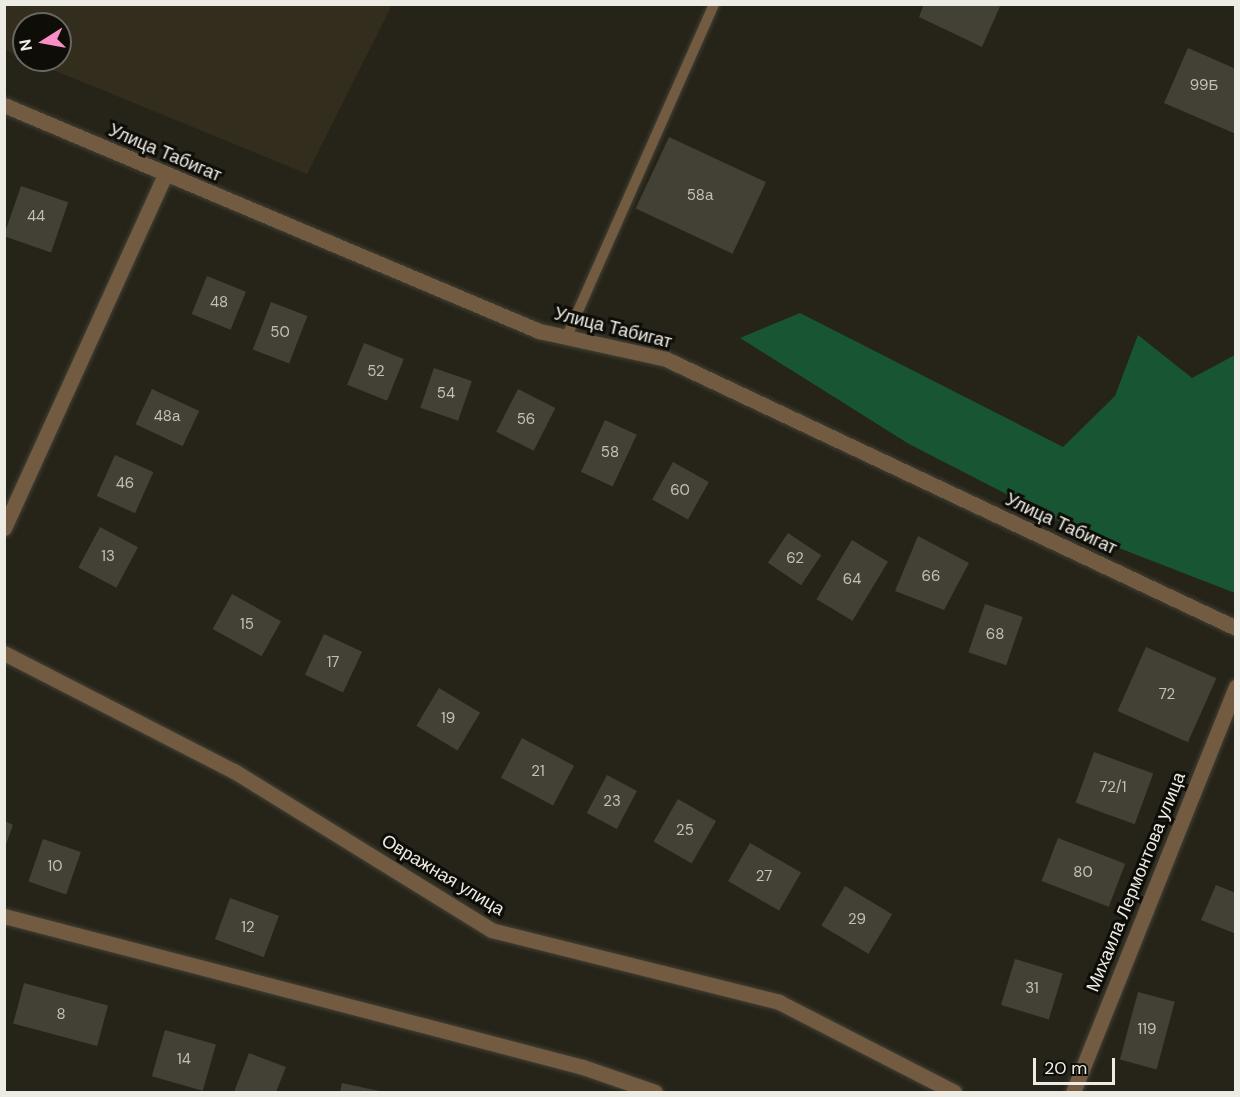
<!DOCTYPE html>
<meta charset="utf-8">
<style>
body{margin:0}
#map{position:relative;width:1240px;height:1097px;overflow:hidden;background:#262419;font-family:"DM Sans",sans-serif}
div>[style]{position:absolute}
.built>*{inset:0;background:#322d1d}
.green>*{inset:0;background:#185633}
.building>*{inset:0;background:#434035;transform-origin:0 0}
.roads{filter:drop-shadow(0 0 2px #424035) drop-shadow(0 0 2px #424035)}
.service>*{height:10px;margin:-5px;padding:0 5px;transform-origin:5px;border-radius:5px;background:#735b42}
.minor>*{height:15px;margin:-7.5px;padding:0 7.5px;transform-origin:7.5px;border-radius:7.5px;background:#735b42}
span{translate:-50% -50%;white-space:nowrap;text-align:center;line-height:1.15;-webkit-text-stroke:6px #0e0d08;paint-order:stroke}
.number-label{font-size:15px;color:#c2c0b8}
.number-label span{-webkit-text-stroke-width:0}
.street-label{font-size:18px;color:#ecebe4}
.frame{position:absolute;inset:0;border:6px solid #ecebe4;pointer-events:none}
.north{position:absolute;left:12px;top:12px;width:60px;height:60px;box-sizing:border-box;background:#0e0d08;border:2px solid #676660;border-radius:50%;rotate:259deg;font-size:16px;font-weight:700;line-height:24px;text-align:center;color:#ecebe4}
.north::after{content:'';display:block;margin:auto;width:21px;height:27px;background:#fa8fc7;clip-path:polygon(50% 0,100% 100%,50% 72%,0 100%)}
.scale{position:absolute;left:1033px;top:1058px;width:82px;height:27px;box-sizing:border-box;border:3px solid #ecebe4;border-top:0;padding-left:8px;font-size:18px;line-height:21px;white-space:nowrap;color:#ecebe4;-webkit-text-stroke:4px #0e0d08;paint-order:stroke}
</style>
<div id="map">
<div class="built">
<div style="clip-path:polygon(4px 5px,5px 4px,392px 5px,307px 174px,29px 60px,60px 60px,60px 24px,24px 24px,24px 58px,5px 50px)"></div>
</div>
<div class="green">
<div style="clip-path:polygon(800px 313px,1063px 447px,1115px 396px,1138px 335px,1192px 378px,1235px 355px,1235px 593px,1088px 536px,909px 444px,740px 338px)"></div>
</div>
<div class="building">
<div style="clip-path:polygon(924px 4px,1001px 4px,982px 47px,919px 17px)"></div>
<div style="clip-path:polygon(1188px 48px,1236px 69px,1236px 134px,1164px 103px)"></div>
<div style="left:669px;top:137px;width:107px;height:79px;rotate:25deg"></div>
<div style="left:21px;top:186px;width:50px;height:53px;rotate:19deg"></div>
<div style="left:207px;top:276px;width:42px;height:41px;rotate:22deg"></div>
<div style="left:271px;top:302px;width:39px;height:51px;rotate:21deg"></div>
<div style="left:364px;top:343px;width:43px;height:45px;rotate:22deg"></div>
<div style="left:434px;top:368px;width:40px;height:42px;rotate:19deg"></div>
<div style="left:152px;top:389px;width:52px;height:39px;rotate:25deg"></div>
<div style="left:518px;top:389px;width:42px;height:48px;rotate:27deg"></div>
<div style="left:605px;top:420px;width:35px;height:57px;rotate:25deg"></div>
<div style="left:115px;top:455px;width:42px;height:45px;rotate:24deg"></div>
<div style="left:673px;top:462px;width:41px;height:43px;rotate:29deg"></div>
<div style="left:100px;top:527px;width:43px;height:46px;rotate:28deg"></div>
<div style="left:788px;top:533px;width:40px;height:36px;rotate:34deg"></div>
<div style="clip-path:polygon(918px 536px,969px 563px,944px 610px,895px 591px)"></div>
<div style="left:852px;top:540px;width:42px;height:69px;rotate:31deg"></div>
<div style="left:232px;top:594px;width:56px;height:40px;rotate:29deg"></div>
<div style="left:985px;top:604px;width:40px;height:51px;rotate:19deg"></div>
<div style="left:324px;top:634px;width:42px;height:45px;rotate:25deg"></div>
<div style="left:1146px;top:647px;width:77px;height:70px;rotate:24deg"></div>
<div style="left:439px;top:688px;width:48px;height:44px;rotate:31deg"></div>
<div style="left:522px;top:738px;width:59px;height:45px;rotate:28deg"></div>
<div style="left:1094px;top:752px;width:63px;height:54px;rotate:20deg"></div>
<div style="left:607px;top:775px;width:34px;height:43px;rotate:28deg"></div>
<div style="left:678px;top:799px;width:44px;height:49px;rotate:30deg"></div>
<div style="clip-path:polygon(5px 821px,13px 825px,5px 847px)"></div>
<div style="left:1058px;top:838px;width:72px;height:46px;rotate:21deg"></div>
<div style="left:43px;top:839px;width:40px;height:45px;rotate:19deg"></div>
<div style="left:750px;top:843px;width:59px;height:44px;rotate:30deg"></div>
<div style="clip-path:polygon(1216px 885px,1236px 893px,1236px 934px,1201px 920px)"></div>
<div style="left:845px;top:886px;width:55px;height:46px;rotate:31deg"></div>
<div style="left:230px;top:898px;width:52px;height:44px;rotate:20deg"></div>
<div style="left:1015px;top:959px;width:50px;height:48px;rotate:17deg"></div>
<div style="left:24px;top:983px;width:87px;height:42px;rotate:15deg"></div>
<div style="left:1138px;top:992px;width:38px;height:70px;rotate:15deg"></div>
<div style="left:165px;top:1030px;width:53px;height:48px;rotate:16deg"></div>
<div style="clip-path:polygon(249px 1053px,286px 1067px,276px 1092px,234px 1092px)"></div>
<div style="clip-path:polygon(342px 1083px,384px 1092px,340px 1092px)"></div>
</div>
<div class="roads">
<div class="service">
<div style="left:567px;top:336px;width:363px;rotate:-66.1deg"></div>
</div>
<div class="minor">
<div style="left:4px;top:105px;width:581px;rotate:22.9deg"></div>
<div style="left:539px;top:331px;width:130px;rotate:12.4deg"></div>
<div style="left:666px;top:359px;width:630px;rotate:25.26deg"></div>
<div style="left:4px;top:528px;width:388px;rotate:-65.5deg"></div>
<div style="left:4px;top:653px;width:259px;rotate:27.2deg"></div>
<div style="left:234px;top:771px;width:302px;rotate:31.7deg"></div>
<div style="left:491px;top:930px;width:297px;rotate:14deg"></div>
<div style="left:779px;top:1002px;width:197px;rotate:27.2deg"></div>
<div style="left:4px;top:916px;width:598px;rotate:14.62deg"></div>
<div style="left:583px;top:1067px;width:76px;rotate:19.1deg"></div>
<div style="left:1073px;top:1092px;width:437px;rotate:-68.1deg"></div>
</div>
</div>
<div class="number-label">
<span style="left:1204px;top:86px">99Б</span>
<span style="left:700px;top:196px">58а</span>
<span style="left:36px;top:217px">44</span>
<span style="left:219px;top:303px">48</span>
<span style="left:280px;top:333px">50</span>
<span style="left:376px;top:372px">52</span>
<span style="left:446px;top:394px">54</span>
<span style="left:167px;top:417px">48а</span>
<span style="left:526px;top:420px">56</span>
<span style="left:610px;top:453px">58</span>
<span style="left:125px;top:484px">46</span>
<span style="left:680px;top:491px">60</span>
<span style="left:108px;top:557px">13</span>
<span style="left:795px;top:559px">62</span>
<span style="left:931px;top:577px">66</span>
<span style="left:852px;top:580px">64</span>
<span style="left:247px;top:625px">15</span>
<span style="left:995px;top:635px">68</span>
<span style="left:333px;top:663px">17</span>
<span style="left:1167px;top:695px">72</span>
<span style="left:448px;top:719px">19</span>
<span style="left:538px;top:772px">21</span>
<span style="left:1113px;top:788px">72/1</span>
<span style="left:612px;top:802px">23</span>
<span style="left:685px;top:831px">25</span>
<span style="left:55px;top:867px">10</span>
<span style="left:1083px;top:873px">80</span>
<span style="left:764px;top:877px">27</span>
<span style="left:857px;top:920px">29</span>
<span style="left:248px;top:928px">12</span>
<span style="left:1032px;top:989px">31</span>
<span style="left:61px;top:1015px">8</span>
<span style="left:1147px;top:1030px">119</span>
<span style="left:184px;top:1060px">14</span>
</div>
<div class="street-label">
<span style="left:165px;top:153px;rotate:23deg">Улица Табигат</span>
<span style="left:613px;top:328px;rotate:14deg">Улица Табигат</span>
<span style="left:1061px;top:524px;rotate:25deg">Улица Табигат</span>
<span style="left:443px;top:875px;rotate:31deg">Овражная улица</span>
<span style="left:1136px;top:882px;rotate:-68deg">Михаила Лермонтова улица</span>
</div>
<div class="frame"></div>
<div class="north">N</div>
<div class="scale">20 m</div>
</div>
